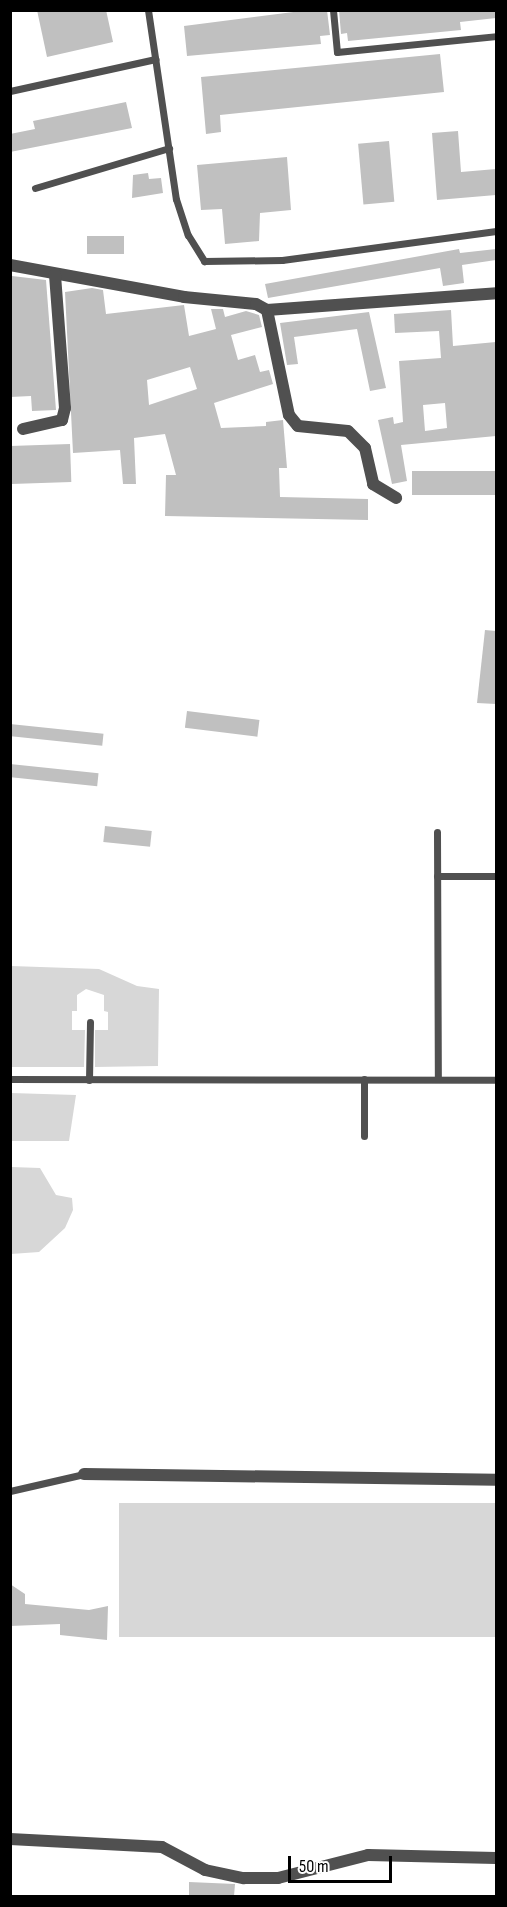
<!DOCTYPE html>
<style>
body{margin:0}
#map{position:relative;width:507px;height:1907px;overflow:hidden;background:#fff;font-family:"Sofia Sans Condensed",sans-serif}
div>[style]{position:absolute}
.green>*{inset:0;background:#d7d7d7;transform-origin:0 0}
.building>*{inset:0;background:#c0c0c0;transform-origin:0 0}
.service>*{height:7px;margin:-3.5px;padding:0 3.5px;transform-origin:3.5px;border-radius:3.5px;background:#505050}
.minor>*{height:12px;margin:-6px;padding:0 6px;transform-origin:6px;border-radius:6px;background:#505050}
span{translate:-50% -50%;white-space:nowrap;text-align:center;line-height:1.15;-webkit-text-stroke:4.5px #fff;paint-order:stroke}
.frame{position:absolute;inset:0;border:12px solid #000;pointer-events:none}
.scale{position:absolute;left:288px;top:1856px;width:104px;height:27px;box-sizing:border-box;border:3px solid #000;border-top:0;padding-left:8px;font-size:18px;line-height:21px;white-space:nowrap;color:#000;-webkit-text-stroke:4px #fff;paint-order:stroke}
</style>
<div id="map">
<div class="green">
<div style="clip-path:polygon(11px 966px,99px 969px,137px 986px,159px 989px,158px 1066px,95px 1067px,95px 1030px,108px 1030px,108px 1012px,104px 1011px,104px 995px,86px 989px,77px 995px,77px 1011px,72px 1011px,72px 1030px,85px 1030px,84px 1067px,11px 1067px)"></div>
<div style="clip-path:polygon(11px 1093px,76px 1095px,69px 1141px,11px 1141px)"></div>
<div style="clip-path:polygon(11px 1167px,40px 1168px,56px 1195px,72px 1198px,73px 1210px,65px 1228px,39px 1252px,11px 1254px)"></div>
<div style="left:119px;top:1503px;width:377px;height:134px"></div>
</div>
<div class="building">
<div style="clip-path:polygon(37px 10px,106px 10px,113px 42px,47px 57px)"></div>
<div style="clip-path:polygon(309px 10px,327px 10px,330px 35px,320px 36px,321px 44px,187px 56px,184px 26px)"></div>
<div style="clip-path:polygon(339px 10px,496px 10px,496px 18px,460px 22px,461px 30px,348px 41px,347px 33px,341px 34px)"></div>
<div style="clip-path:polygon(440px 54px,444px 92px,220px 115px,221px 132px,206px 134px,201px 77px)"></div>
<div style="clip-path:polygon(126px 102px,132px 128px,10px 152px,10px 134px,35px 129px,33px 121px)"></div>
<div style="clip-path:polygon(458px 131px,461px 172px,496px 169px,496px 195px,437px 200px,432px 133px)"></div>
<div style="left:389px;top:141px;width:61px;height:31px;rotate:85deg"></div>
<div style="clip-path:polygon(287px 157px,291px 210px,260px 213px,259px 241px,225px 244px,222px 209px,201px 210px,197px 165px)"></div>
<div style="clip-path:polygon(148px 173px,149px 179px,161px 178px,163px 193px,132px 198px,133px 175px)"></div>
<div style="left:124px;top:236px;width:18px;height:37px;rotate:90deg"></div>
<div style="clip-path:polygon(459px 249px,460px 253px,496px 249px,496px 260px,462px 265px,464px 283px,443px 286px,440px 268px,268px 298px,265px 284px)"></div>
<div style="clip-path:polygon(12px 276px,46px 280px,56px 410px,32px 411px,31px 396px,10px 397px)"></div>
<div style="clip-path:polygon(evenodd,92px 288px,103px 290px,106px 314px,184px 305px,189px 336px,216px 329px,211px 309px,223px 309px,225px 317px,246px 311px,259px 315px,262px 327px,231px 335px,238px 360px,255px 355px,260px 372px,269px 370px,273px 384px,214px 403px,221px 428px,266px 426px,266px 422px,283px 420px,287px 468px,279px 468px,280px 497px,368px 499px,368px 520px,165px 516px,166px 475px,176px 475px,165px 434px,134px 438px,136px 484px,123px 484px,120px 450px,73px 453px,65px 292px,92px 288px,190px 367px,197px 389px,149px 405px,147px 380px,190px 367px)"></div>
<div style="clip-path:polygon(evenodd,451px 310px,453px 346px,496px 342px,496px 436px,401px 445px,407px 481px,392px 484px,378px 420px,393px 417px,394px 424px,403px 422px,399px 361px,441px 358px,439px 331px,395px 333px,394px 314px,451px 310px,445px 403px,447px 428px,425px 431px,423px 405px,445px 403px)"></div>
<div style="clip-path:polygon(369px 312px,386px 388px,370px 391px,357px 329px,294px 337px,298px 364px,287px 365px,280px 323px)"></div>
<div style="left:70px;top:444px;width:38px;height:60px;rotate:88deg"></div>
<div style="left:496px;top:471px;width:24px;height:84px;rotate:90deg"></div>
<div style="clip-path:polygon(485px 630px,496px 631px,496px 704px,477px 703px)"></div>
<div style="left:187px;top:711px;width:73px;height:17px;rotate:7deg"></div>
<div style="left:10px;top:724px;width:94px;height:12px;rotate:6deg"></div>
<div style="left:10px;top:764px;width:89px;height:13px;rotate:6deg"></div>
<div style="left:105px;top:826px;width:47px;height:16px;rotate:6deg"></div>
<div style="clip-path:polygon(10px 1584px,25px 1594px,25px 1604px,89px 1610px,108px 1606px,107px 1640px,60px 1635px,60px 1624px,10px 1626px)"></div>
<div style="clip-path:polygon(189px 1882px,235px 1884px,234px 1896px,189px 1896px)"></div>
</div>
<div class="service">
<div style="left:148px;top:10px;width:191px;rotate:81.6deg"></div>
<div style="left:176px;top:199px;width:38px;rotate:72deg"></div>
<div style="left:188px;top:235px;width:31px;rotate:58deg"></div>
<div style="left:204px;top:261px;width:78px;rotate:-0.7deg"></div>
<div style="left:282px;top:260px;width:216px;rotate:-7.7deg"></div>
<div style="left:333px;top:10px;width:42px;rotate:84.6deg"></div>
<div style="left:337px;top:52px;width:160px;rotate:-5.7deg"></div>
<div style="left:10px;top:91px;width:149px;rotate:-12.4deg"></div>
<div style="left:35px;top:188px;width:140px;rotate:-16.6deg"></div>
<div style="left:437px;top:832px;width:247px;rotate:89.8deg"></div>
<div style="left:437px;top:876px;width:59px"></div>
<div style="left:10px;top:1079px;width:486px;rotate:0.1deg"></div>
<div style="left:89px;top:1080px;width:58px;rotate:-89deg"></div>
<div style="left:364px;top:1136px;width:57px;rotate:-90deg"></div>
<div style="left:10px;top:1491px;width:76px;rotate:-12.9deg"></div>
</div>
<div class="minor">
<div style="left:10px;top:265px;width:177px;rotate:10.4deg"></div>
<div style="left:184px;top:297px;width:72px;rotate:5.6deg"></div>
<div style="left:256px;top:304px;width:13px;rotate:29deg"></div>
<div style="left:267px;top:310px;width:230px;rotate:-4.2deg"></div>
<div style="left:267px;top:310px;width:107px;rotate:78.2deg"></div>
<div style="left:289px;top:415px;width:14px;rotate:51deg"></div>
<div style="left:298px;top:426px;width:50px;rotate:5.7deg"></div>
<div style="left:348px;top:431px;width:24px;rotate:45deg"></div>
<div style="left:365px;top:448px;width:37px;rotate:77deg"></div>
<div style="left:373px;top:484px;width:27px;rotate:31deg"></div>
<div style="left:23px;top:429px;width:40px;rotate:-13deg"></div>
<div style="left:62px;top:420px;width:12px;rotate:-76deg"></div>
<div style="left:65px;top:408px;width:134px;rotate:-94.3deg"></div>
<div style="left:84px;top:1474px;width:412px;rotate:0.8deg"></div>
<div style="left:10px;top:1839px;width:152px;rotate:3deg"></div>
<div style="left:162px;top:1847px;width:49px;rotate:28.1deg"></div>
<div style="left:205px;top:1870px;width:40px;rotate:12deg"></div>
<div style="left:244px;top:1878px;width:34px"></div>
<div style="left:278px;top:1878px;width:93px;rotate:-14.3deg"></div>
<div style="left:368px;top:1855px;width:128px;rotate:1.3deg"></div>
</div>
<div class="frame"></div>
<div class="scale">50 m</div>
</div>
